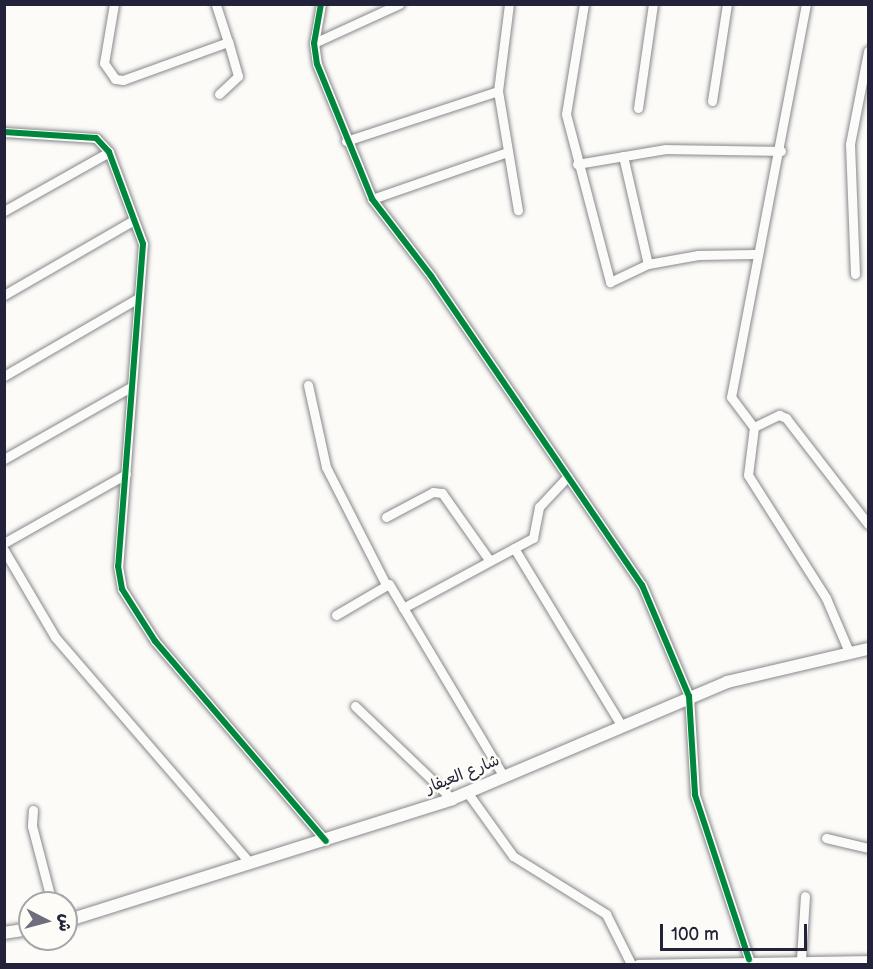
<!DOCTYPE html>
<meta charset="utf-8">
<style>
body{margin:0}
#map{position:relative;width:873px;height:969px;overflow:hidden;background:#fcfbf8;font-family:"Balsamiq Sans","Playpen Sans Arabic",sans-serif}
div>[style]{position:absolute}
.roads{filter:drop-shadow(0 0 2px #88888c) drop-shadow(0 0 2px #88888c)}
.minor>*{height:9px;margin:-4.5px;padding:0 4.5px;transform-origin:4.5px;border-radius:4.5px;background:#fbfbf9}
.secondary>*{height:12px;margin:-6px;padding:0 6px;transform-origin:6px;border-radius:6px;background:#fbfbf9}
.cycleway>*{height:6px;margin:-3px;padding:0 3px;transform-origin:3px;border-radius:3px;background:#00873e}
span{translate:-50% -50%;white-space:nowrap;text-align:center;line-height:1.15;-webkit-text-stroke:5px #fdfcf7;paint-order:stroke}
.street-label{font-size:16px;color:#22223b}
.frame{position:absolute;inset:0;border:6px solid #22223b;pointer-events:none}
.north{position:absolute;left:18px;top:891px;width:60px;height:60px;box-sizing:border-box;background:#fdfcf7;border:2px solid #a5a5ac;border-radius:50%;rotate:96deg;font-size:16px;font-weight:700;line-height:24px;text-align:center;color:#22223b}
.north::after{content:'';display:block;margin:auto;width:21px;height:27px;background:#6e6e7d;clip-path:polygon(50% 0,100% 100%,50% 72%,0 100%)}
.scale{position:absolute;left:660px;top:924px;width:147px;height:27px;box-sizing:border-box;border:3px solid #22223b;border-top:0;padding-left:8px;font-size:18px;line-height:21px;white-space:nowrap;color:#22223b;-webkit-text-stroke:4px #fdfcf7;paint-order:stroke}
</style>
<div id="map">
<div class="roads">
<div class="minor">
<div style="left:114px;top:4px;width:60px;rotate:99.6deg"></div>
<div style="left:104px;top:63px;width:19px;rotate:55deg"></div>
<div style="left:115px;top:79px;width:8px;rotate:7deg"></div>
<div style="left:123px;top:80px;width:112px;rotate:-19.9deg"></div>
<div style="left:228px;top:42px;width:40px;rotate:-108deg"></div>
<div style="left:321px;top:4px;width:40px;rotate:100deg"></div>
<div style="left:314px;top:43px;width:21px;rotate:82deg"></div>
<div style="left:317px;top:64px;width:146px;rotate:67.8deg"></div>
<div style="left:372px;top:199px;width:97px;rotate:52.5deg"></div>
<div style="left:431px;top:276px;width:374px;rotate:55.7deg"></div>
<div style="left:642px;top:585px;width:121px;rotate:67.1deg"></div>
<div style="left:689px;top:696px;width:99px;rotate:86.5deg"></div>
<div style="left:695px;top:795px;width:173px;rotate:71.8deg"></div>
<div style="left:509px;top:4px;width:88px;rotate:97.2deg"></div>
<div style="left:498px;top:91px;width:121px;rotate:80.5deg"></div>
<div style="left:584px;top:4px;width:111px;rotate:99.3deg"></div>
<div style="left:566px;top:114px;width:174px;rotate:75.3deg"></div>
<div style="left:610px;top:282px;width:42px;rotate:-25.3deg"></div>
<div style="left:648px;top:264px;width:51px;rotate:-10.2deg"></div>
<div style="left:698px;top:255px;width:56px;rotate:-1deg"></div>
<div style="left:806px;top:4px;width:400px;rotate:100.8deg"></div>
<div style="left:731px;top:397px;width:38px;rotate:53deg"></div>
<div style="left:754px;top:427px;width:28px;rotate:-26deg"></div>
<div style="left:779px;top:415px;width:8px;rotate:23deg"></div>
<div style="left:786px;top:418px;width:134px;rotate:52.3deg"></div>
<div style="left:314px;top:43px;width:94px;rotate:-24.6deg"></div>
<div style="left:219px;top:94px;width:26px;rotate:-43deg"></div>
<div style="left:238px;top:76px;width:35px;rotate:-106deg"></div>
<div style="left:712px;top:101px;width:98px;rotate:-81.2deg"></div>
<div style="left:638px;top:108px;width:105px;rotate:-81.8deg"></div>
<div style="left:4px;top:132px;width:92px;rotate:3.7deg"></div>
<div style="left:96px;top:138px;width:19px;rotate:47deg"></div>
<div style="left:109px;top:152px;width:98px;rotate:69.7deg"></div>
<div style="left:143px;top:244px;width:323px;rotate:94.4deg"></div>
<div style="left:118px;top:566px;width:23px;rotate:80deg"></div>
<div style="left:122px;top:589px;width:62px;rotate:57.6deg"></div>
<div style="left:155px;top:641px;width:263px;rotate:49.5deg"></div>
<div style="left:346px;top:141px;width:160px;rotate:-18.2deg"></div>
<div style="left:623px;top:156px;width:111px;rotate:77deg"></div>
<div style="left:577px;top:164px;width:90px;rotate:-9.6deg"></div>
<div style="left:666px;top:149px;width:115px;rotate:1deg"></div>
<div style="left:372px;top:199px;width:141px;rotate:-19.1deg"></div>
<div style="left:4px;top:211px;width:120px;rotate:-29.3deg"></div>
<div style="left:855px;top:274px;width:130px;rotate:-92.2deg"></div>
<div style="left:850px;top:144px;width:95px;rotate:-79deg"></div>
<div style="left:4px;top:295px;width:150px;rotate:-30deg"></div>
<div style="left:4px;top:376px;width:155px;rotate:-30.2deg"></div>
<div style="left:308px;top:385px;width:84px;rotate:77.6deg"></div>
<div style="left:326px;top:467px;width:130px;rotate:63deg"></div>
<div style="left:754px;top:427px;width:48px;rotate:97.1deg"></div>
<div style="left:748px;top:475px;width:146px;rotate:57.6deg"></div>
<div style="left:826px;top:598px;width:59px;rotate:66.9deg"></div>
<div style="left:4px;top:459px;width:146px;rotate:-29.6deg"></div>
<div style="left:386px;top:517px;width:53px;rotate:-28deg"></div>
<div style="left:433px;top:492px;width:9px;rotate:6deg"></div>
<div style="left:442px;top:493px;width:83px;rotate:54.8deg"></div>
<div style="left:4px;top:543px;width:140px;rotate:-29.5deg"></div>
<div style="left:514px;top:548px;width:207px;rotate:58.8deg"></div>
<div style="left:4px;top:550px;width:101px;rotate:59.6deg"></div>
<div style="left:55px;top:637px;width:298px;rotate:49.2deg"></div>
<div style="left:403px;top:608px;width:148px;rotate:-28.3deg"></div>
<div style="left:533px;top:538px;width:32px;rotate:-79deg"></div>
<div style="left:539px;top:507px;width:42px;rotate:-46.9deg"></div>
<div style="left:336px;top:615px;width:61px;rotate:-30.3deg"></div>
<div style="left:389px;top:584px;width:225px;rotate:59.2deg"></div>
<div style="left:355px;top:706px;width:134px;rotate:43.8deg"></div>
<div style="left:467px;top:792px;width:79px;rotate:54.3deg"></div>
<div style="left:513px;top:856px;width:110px;rotate:31.9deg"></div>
<div style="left:606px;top:914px;width:56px;rotate:63.4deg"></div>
<div style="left:33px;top:810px;width:16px;rotate:94deg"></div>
<div style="left:32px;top:826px;width:80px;rotate:75.4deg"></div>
<div style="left:826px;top:838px;width:43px;rotate:13.4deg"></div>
<div style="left:801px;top:959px;width:63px;rotate:-86.4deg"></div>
<div style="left:638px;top:964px;width:230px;rotate:-1deg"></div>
</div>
<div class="secondary">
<div style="left:66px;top:921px;width:405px;rotate:-17.5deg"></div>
<div style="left:452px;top:799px;width:299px;rotate:-23deg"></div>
<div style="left:727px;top:682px;width:145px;rotate:-13.2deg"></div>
<div style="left:4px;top:933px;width:26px;rotate:-9deg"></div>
</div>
</div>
<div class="cycleway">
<div style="left:321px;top:4px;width:40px;rotate:100deg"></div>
<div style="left:314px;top:43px;width:21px;rotate:82deg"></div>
<div style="left:317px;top:64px;width:146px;rotate:67.8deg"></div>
<div style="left:372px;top:199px;width:97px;rotate:52.5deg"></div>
<div style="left:431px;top:276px;width:374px;rotate:55.7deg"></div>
<div style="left:642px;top:585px;width:121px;rotate:67.1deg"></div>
<div style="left:689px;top:696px;width:99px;rotate:86.5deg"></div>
<div style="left:695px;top:795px;width:173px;rotate:71.8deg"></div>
<div style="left:4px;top:132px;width:92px;rotate:3.7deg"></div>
<div style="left:96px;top:138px;width:19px;rotate:47deg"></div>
<div style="left:109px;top:152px;width:98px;rotate:69.7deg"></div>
<div style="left:143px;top:244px;width:323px;rotate:94.4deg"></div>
<div style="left:118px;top:566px;width:23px;rotate:80deg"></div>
<div style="left:122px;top:589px;width:62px;rotate:57.6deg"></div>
<div style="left:155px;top:641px;width:263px;rotate:49.5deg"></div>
</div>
<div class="street-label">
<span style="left:463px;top:775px;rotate:-22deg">شارع العيفار</span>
</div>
<div class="frame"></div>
<div class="north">ش</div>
<div class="scale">100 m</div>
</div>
